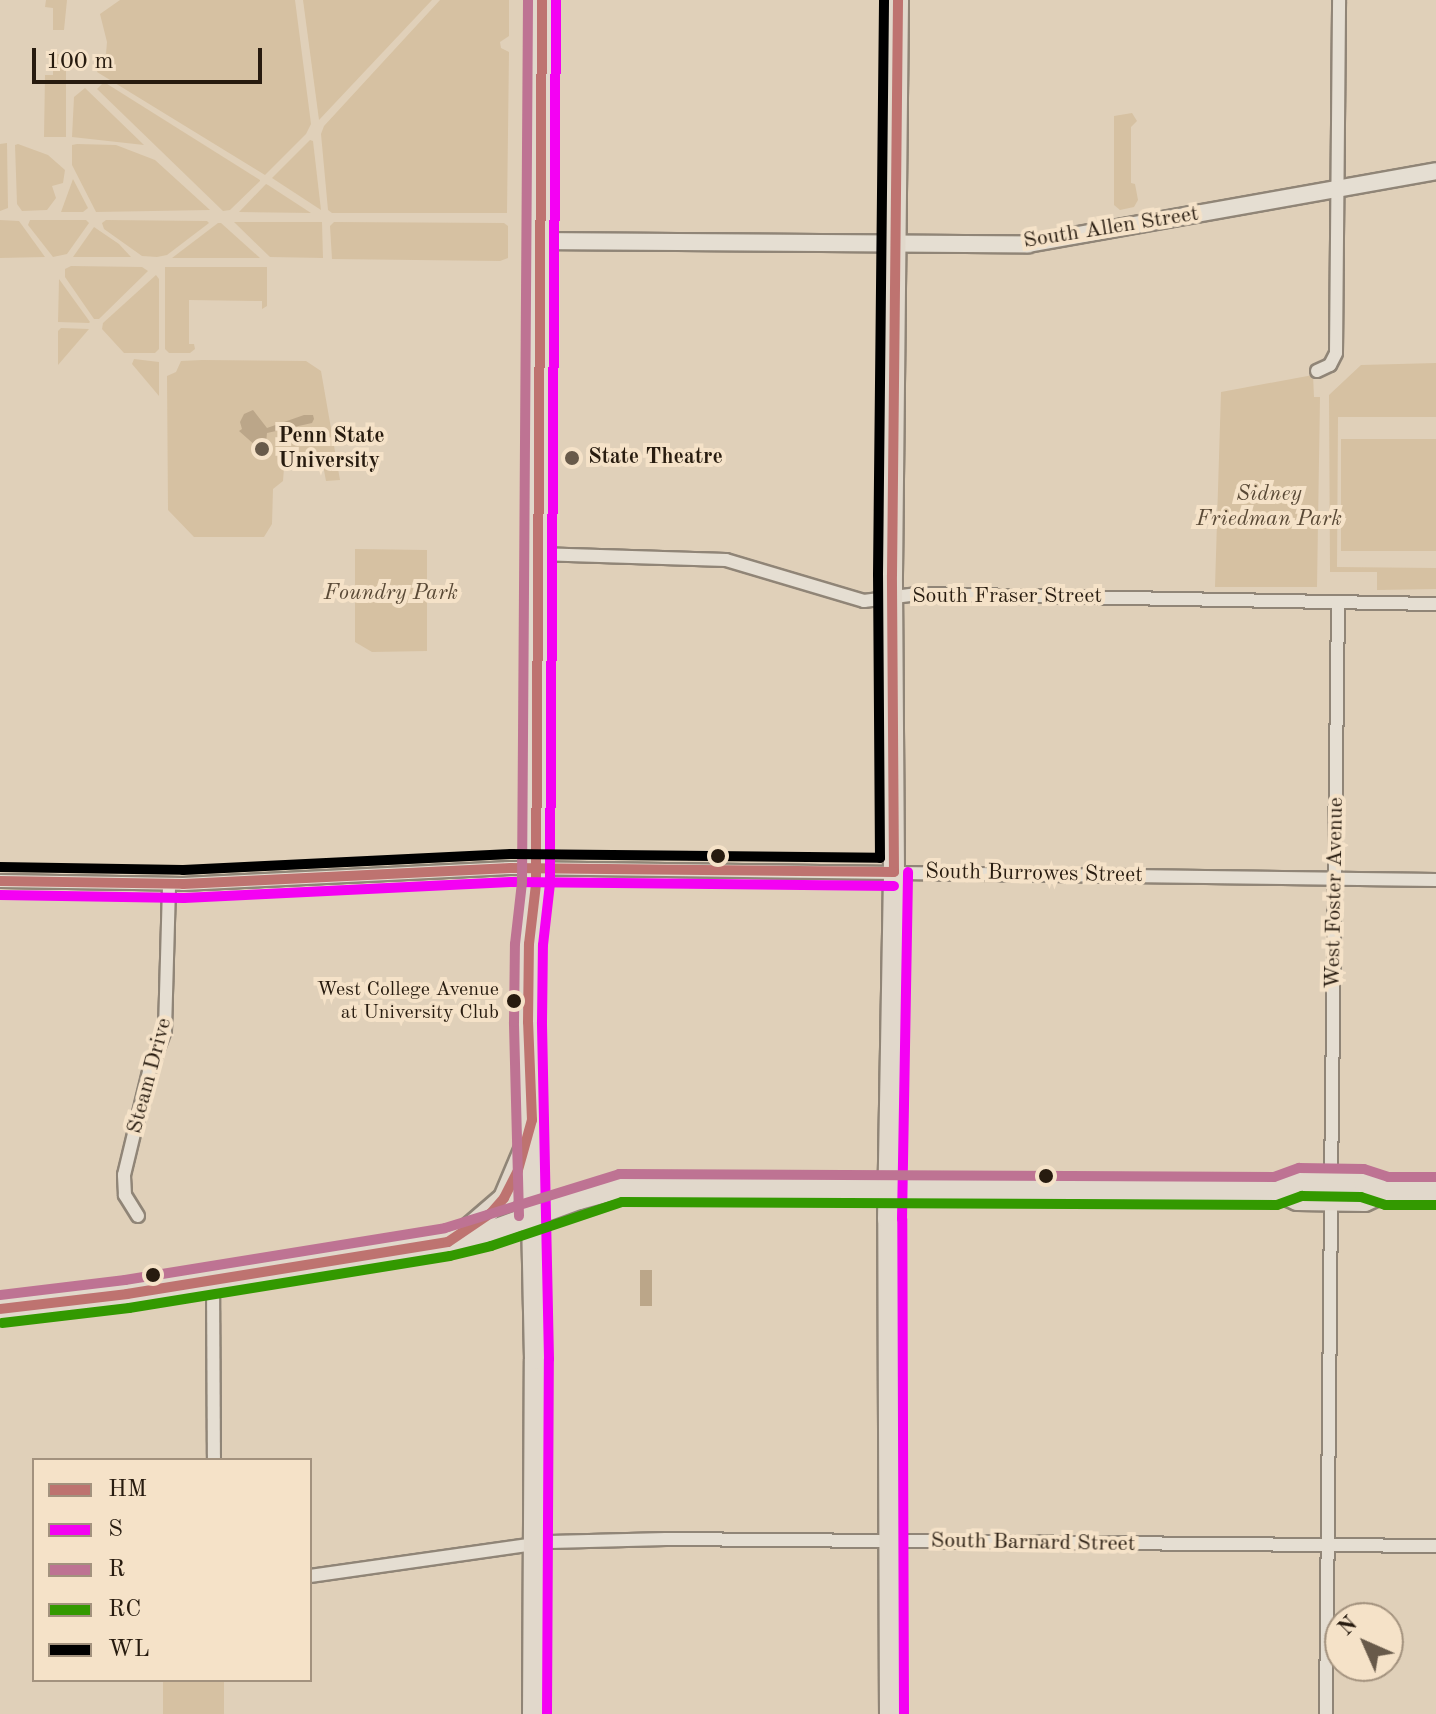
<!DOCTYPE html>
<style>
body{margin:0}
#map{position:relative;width:1436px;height:1714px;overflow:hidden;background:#e0d0b9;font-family:"Old Standard TT",serif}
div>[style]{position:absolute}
.green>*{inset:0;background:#d6c1a2;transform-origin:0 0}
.water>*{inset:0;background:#bba689;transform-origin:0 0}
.roads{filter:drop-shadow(2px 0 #908577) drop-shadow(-2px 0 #908577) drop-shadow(0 2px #908577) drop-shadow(0 -2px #908577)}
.minor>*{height:12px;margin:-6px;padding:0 6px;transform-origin:6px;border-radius:6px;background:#e5ded2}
.tertiary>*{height:16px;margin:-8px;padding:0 8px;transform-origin:8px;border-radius:8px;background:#e5ded2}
.primary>*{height:20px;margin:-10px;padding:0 10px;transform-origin:10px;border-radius:10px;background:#e1d8cb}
.bus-1>*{height:10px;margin:-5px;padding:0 5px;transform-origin:5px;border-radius:5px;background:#be7370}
.bus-2>*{height:10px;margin:-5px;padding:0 5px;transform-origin:5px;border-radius:5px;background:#f401f3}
.bus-3>*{height:10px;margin:-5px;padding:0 5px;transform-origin:5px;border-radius:5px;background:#be7393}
.bus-4>*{height:10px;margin:-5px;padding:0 5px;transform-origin:5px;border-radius:5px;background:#390}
.bus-5>*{height:10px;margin:-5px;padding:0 5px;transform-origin:5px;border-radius:5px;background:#000}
.dots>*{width:22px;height:22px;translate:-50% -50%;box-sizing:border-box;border:4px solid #f5e2c8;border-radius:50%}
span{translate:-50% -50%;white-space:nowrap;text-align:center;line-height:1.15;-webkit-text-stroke:8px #f5e2c8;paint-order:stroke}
.bus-label{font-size:20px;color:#271b0f}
.right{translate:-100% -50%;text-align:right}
.street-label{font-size:22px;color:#271b0f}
.poi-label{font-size:22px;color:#271b0f;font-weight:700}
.left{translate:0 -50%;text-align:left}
.park-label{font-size:22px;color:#594936;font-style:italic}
.legend{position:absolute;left:32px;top:1458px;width:280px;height:224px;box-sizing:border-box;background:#f5e2c8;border:2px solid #a3927e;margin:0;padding:10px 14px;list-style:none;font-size:24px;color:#271b0f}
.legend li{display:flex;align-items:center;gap:16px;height:40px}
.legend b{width:40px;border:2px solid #a3927e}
.north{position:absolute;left:1324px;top:1602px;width:80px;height:80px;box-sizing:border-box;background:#f5e2c8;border:2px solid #a3927e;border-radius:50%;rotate:315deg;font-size:22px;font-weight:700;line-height:32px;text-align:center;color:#271b0f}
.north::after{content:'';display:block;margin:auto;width:28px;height:36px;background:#685a4a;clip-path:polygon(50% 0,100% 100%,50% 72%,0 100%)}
.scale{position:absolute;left:32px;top:48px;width:230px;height:36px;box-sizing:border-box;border:4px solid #271b0f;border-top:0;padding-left:10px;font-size:24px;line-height:28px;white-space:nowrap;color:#271b0f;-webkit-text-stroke:6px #f5e2c8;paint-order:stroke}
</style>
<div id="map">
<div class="green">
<div style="clip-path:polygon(46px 0,67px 0,64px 30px,53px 30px,53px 8px,45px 7px)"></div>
<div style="clip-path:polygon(120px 0,295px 0,311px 124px,306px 134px,265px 175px,97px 72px,106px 54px,107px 42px,100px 14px)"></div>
<div style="clip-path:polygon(303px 0,432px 0,319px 120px)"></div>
<div style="clip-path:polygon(440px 0,509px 0,509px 36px,500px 42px,501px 48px,509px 52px,507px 213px,332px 213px,328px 210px,321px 134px,324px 126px)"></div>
<div style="clip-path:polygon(53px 53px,66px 56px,66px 137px,44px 137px,45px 75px,53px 75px)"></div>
<div style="clip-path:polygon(104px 82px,260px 180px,260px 181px,230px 210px,223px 211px,97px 89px)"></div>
<div style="clip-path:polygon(85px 88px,144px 145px,72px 137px,74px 97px)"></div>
<div style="clip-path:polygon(1132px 113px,1137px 121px,1131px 127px,1131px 183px,1135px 184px,1138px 200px,1134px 207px,1120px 210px,1114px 205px,1114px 116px)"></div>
<div style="clip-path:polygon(310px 140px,313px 141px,321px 210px,272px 178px)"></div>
<div style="clip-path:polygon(7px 143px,8px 208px,0 211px,0 144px)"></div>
<div style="clip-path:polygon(18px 144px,48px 155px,65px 170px,63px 183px,52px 186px,56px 198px,47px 210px,22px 211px,17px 204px,15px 145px)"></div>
<div style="clip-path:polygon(77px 144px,116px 145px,155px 160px,210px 210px,96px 212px,72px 165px,72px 145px)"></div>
<div style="clip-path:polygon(73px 179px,88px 208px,83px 212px,61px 212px)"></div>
<div style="clip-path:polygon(266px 184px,268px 185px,311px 213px,239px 212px)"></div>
<div style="clip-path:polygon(0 220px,19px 221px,45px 257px,0 258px)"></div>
<div style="clip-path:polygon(30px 220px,86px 220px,89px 223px,67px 254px,53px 257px,28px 225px)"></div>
<div style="clip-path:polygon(106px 220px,207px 221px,209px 223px,167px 255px,157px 257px,142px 256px,104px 229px,102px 223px)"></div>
<div style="clip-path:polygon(234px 222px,322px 222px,323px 258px,270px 257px)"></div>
<div style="clip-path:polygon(334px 222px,504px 223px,508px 226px,508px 258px,500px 261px,332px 259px,330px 226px)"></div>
<div style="clip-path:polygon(221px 223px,260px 258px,172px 258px,218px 223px)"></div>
<div style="clip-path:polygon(94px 227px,119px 244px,131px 257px,73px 257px)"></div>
<div style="clip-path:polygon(71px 266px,142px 267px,148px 271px,99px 319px,94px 319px,65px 277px,65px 269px)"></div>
<div style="clip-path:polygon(165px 267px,267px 267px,267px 306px,262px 309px,262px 301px,189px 300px,189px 344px,194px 344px,195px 349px,190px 353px,169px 353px,165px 349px)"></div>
<div style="clip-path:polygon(156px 275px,159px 279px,159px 349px,155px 353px,124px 353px,102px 329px,103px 323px)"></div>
<div style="clip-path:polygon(59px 279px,90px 322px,89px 323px,58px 322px)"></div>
<div style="clip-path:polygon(61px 328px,89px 329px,58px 365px,58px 331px)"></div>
<div style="clip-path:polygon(134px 359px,159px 362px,159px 396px,132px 364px)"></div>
<div style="clip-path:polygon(202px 360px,306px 361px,321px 371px,340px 480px,326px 481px,323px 465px,316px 461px,300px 462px,293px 468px,284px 468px,283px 481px,273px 489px,272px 524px,264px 537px,194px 537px,168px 510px,167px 376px,176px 372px,181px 361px)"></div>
<div style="clip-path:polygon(1436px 363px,1436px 417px,1338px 417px,1337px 567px,1436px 568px,1436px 589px,1377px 590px,1377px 572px,1330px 572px,1329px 395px,1361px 365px)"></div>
<div style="clip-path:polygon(1313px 375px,1314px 397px,1320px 397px,1317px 587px,1215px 587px,1221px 392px)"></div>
<div style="left:1341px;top:439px;width:95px;height:112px"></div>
<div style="clip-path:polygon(355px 549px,427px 550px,427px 651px,372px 652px,355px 642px)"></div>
<div style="left:163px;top:1680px;width:61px;height:34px"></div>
</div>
<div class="water">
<div style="clip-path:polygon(253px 410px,267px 428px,304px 415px,313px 415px,314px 419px,312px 423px,267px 433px,266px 443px,257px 447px,239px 431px,242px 429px,240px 422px,244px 414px)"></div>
<div style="left:640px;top:1270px;width:12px;height:36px"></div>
</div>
<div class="roads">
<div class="minor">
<div style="left:1317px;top:371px;width:14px;rotate:-25deg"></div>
<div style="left:1330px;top:365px;width:13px;rotate:-63deg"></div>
<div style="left:1336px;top:353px;width:353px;rotate:-89.5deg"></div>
<div style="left:537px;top:554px;width:189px;rotate:1.8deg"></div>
<div style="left:726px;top:560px;width:144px;rotate:16.5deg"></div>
<div style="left:864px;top:601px;width:54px;rotate:-7.4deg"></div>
<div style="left:918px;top:594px;width:518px;rotate:1.11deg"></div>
<div style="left:0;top:881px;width:183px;rotate:0.9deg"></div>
<div style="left:183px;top:884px;width:328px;rotate:-2.8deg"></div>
<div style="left:511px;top:868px;width:925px;rotate:0.74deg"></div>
<div style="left:1331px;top:1183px;width:580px;rotate:-89.31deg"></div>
<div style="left:138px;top:1216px;width:25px;rotate:-122deg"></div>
<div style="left:125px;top:1195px;width:20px;rotate:-93deg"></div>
<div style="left:124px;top:1175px;width:106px;rotate:-76.4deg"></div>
<div style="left:149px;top:1072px;width:45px;rotate:-69.1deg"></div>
<div style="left:165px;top:1030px;width:146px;rotate:-88.4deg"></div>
<div style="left:213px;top:1280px;width:180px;rotate:89.7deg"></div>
<div style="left:310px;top:1576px;width:242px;rotate:-8.1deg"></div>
<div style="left:550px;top:1542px;width:116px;rotate:-1.5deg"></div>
<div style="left:666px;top:1539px;width:770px;rotate:0.52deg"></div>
<div style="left:1326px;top:1714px;width:513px;rotate:-89.44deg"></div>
</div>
<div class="tertiary">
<div style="left:542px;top:241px;width:486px;rotate:0.4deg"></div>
<div style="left:1028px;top:244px;width:414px;rotate:-10.1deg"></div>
</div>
<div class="primary">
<div style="left:1277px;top:1191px;width:22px;rotate:24deg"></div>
<div style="left:1297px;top:1200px;width:68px;rotate:0.8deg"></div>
<div style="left:1365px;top:1201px;width:23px;rotate:-25deg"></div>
<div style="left:461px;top:1235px;width:57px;rotate:-40.7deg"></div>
<div style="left:504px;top:1198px;width:54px;rotate:-67.2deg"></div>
<div style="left:0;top:1309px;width:128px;rotate:-6.7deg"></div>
<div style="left:127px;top:1294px;width:325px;rotate:-9.2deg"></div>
<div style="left:448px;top:1242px;width:39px;rotate:-13deg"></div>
<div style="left:486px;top:1233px;width:99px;rotate:-20.1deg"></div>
<div style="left:579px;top:1199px;width:42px;rotate:-15deg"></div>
<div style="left:620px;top:1188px;width:657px;rotate:0.26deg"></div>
<div style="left:1277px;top:1191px;width:24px;rotate:-22deg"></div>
<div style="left:1299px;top:1182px;width:65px;rotate:0.9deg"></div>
<div style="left:1364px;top:1183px;width:23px;rotate:20deg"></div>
<div style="left:1386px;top:1191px;width:50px"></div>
<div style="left:533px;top:1714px;width:355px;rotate:-89.7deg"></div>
<div style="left:535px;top:1359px;width:337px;rotate:-91.2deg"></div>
<div style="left:528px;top:1022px;width:78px;rotate:-89.3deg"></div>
<div style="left:529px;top:944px;width:60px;rotate:-83.3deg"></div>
<div style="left:536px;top:884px;width:884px;rotate:-89.61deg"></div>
<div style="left:890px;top:1714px;width:495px;rotate:-90.2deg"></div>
<div style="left:888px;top:1219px;width:347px;rotate:-89deg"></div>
<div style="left:894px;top:872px;width:297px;rotate:-90.4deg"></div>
<div style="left:892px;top:575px;width:575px;rotate:-89.4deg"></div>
</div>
</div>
<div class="bus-1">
<div style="left:894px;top:872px;width:297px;rotate:-90.4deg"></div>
<div style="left:892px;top:575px;width:575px;rotate:-89.4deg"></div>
<div style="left:0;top:881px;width:183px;rotate:0.9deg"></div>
<div style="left:183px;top:884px;width:328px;rotate:-2.8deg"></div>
<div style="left:511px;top:868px;width:383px;rotate:0.6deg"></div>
<div style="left:0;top:1309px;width:128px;rotate:-6.7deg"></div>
<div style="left:127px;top:1294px;width:325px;rotate:-9.2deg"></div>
<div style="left:448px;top:1242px;width:52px;rotate:-34deg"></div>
<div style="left:491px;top:1213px;width:20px;rotate:-49deg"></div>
<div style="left:504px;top:1198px;width:31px;rotate:-63deg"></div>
<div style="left:518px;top:1170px;width:52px;rotate:-74.4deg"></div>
<div style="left:532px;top:1120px;width:98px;rotate:-92.3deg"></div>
<div style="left:528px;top:1022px;width:78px;rotate:-89.3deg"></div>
<div style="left:529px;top:944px;width:60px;rotate:-83.3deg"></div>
<div style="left:536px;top:884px;width:884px;rotate:-89.61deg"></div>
</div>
<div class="bus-2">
<div style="left:0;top:895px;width:184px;rotate:0.9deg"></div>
<div style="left:184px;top:898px;width:327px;rotate:-2.8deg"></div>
<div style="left:511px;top:882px;width:383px;rotate:0.6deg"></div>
<div style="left:547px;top:1714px;width:355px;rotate:-89.7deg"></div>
<div style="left:549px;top:1359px;width:337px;rotate:-91.2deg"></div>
<div style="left:542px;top:1022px;width:77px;rotate:-89.3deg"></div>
<div style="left:543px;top:945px;width:61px;rotate:-83.5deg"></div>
<div style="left:550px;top:884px;width:884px;rotate:-89.61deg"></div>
<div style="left:904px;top:1714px;width:495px;rotate:-90.2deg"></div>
<div style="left:902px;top:1219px;width:347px;rotate:-89deg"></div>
</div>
<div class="bus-3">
<div style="left:519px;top:1216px;width:194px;rotate:-91.5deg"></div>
<div style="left:514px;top:1022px;width:78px;rotate:-89.3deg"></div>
<div style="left:515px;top:944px;width:61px;rotate:-83.5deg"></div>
<div style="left:522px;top:883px;width:883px;rotate:-89.61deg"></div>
<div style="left:0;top:1295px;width:126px;rotate:-6.8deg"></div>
<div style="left:125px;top:1280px;width:324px;rotate:-9.2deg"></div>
<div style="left:445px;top:1228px;width:182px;rotate:-17.2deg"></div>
<div style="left:619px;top:1174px;width:655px;rotate:0.26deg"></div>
<div style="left:1274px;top:1177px;width:27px;rotate:-20deg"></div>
<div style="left:1299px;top:1168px;width:65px;rotate:0.9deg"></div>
<div style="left:1364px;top:1169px;width:25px;rotate:18deg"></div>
<div style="left:1388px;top:1177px;width:48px"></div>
</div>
<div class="bus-4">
<div style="left:2px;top:1323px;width:128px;rotate:-6.7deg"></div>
<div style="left:129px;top:1308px;width:325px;rotate:-9.2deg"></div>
<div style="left:450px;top:1256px;width:42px;rotate:-13.7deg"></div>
<div style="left:491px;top:1246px;width:138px;rotate:-18.6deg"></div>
<div style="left:622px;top:1202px;width:655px;rotate:0.26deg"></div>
<div style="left:1277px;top:1205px;width:27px;rotate:-20deg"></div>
<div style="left:1302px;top:1196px;width:59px;rotate:1deg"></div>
<div style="left:1361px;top:1197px;width:25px;rotate:18deg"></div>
<div style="left:1385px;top:1205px;width:51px"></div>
</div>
<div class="bus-5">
<div style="left:0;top:867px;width:183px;rotate:0.9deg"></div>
<div style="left:183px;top:870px;width:328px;rotate:-2.8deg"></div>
<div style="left:511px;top:854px;width:369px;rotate:0.6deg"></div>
<div style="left:880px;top:858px;width:283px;rotate:-90.4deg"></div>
<div style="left:878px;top:575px;width:575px;rotate:-89.4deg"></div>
</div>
<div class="dots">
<div style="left:262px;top:449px;background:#685a4a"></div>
<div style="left:572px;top:458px;background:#685a4a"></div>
<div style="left:718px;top:856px;background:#271b0f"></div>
<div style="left:514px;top:1001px;background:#271b0f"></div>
<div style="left:1046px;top:1176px;background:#271b0f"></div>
<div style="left:153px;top:1275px;background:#271b0f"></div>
</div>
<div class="bus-label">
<span class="right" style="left:499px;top:1002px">West College Avenue<br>at University Club</span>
</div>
<div class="street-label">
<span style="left:1111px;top:228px;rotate:-9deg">South Allen Street</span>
<span style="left:1007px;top:597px">South Fraser Street</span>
<span style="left:1034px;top:874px;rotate:1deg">South Burrowes Street</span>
<span style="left:1335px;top:893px;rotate:-89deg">West Foster Avenue</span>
<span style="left:150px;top:1076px;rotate:-75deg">Steam Drive</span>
<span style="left:1033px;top:1543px;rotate:1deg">South Barnard Street</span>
</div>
<div class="poi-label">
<span class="left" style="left:278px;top:449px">Penn State<br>University</span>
<span class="left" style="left:588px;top:458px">State Theatre</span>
</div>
<div class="park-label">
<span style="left:1269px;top:507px">Sidney<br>Friedman Park</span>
<span style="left:391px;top:594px">Foundry Park</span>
</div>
<ul class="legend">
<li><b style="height:10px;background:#be7370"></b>HM</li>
<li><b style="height:10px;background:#f401f3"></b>S</li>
<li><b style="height:10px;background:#be7393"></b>R</li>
<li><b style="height:10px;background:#390"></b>RC</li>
<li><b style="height:10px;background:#000"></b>WL</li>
</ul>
<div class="north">N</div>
<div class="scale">100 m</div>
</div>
